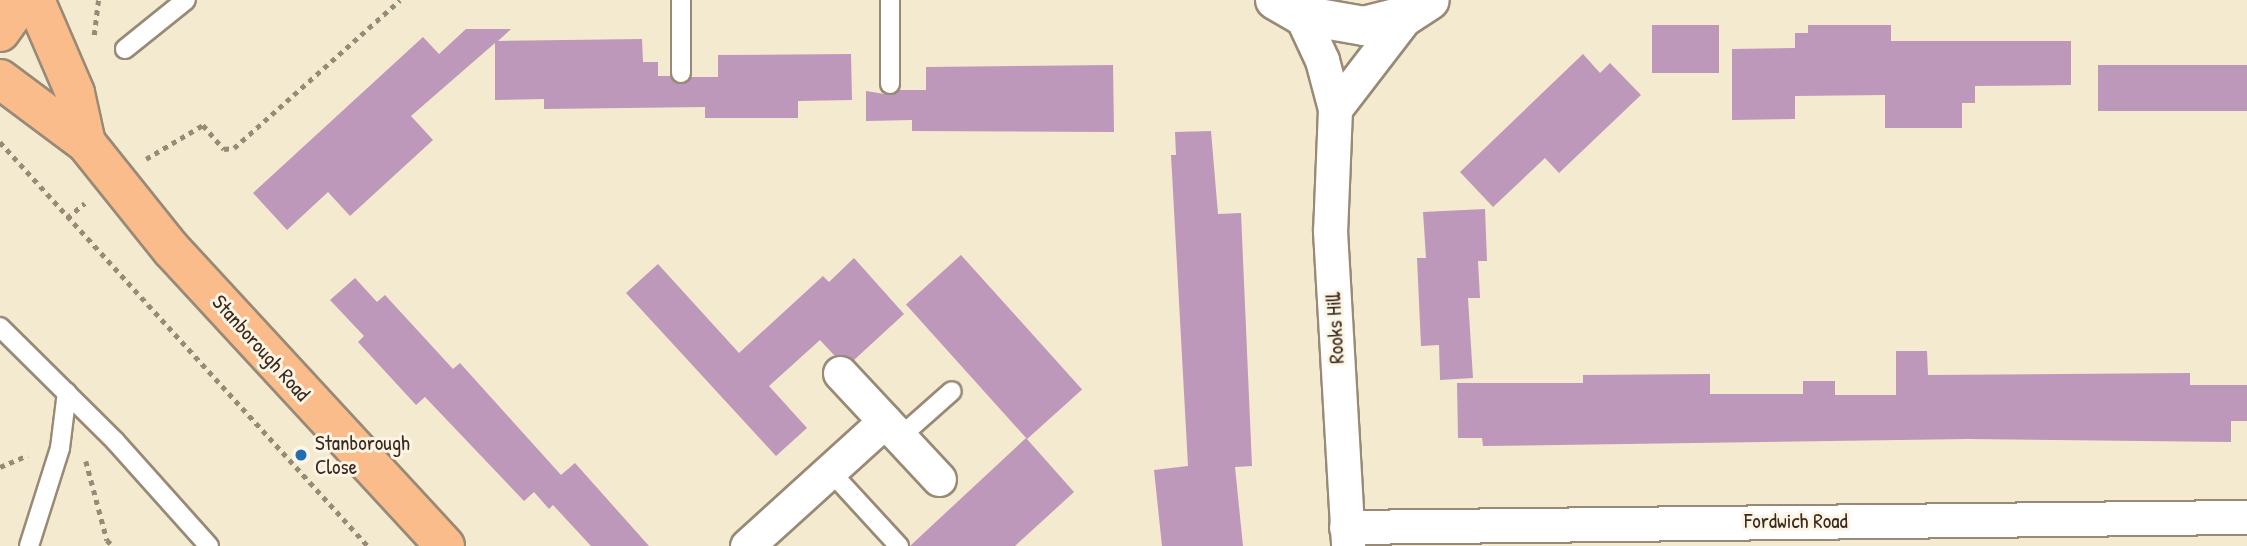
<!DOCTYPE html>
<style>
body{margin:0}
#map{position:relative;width:2247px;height:546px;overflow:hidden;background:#f4ead0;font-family:"Patrick Hand",sans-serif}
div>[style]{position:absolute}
.building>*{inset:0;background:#bd98ba;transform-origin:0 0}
.path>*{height:4.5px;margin-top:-2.25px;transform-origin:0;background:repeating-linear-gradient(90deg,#988a77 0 5px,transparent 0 10px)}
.roads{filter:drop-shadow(2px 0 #988a77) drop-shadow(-2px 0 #988a77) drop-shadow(0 2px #988a77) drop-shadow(0 -2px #988a77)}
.service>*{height:18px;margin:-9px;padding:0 9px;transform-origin:9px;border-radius:9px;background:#fff}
.minor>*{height:33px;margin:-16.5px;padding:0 16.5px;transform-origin:16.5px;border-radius:16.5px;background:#fff}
.tertiary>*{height:38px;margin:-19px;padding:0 19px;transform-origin:19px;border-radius:19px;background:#fff}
.primary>*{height:38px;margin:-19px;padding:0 19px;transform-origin:19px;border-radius:19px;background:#f9bc8a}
.dots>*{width:19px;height:19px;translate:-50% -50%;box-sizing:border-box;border:4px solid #fcf5e5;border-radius:50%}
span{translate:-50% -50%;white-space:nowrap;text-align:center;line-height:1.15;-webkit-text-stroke:6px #fcf5e5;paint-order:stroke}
.street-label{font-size:21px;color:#3b2a1e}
.poi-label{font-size:21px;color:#3b2a1e}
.left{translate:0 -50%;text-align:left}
</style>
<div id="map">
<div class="building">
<div style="left:1652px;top:25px;width:67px;height:48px"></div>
<div style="clip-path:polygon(1808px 25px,1891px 25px,1891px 41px,2071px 41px,2071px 85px,1975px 86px,1975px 103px,1962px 103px,1962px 128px,1885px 128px,1885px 95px,1795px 96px,1795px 119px,1732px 120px,1732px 49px,1795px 48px,1795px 33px,1808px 33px)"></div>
<div style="clip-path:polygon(466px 29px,511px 29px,498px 41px,642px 39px,643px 62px,658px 62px,658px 76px,670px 76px,680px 84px,691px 77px,718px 77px,718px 55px,851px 54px,852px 100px,798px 101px,798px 118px,705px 118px,705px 107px,544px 109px,544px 99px,495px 100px,495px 43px,411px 116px,433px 140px,350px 216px,328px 192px,287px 230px,253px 193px,423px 37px,439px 54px)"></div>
<div style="clip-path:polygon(1583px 54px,1600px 73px,1610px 63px,1641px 95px,1559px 173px,1545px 158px,1493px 207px,1460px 172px)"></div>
<div style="clip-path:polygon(1113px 65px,1114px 132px,912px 131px,912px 120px,866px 121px,866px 91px,891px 95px,899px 90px,926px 90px,926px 67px)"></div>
<div style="left:2247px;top:65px;width:46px;height:149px;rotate:90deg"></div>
<div style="clip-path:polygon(1211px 131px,1218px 214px,1241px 213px,1252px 466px,1235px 467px,1243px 546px,1162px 546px,1154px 470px,1188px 466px,1171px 155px,1176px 155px,1175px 132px)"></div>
<div style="clip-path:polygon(1485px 209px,1487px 261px,1478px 261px,1480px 298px,1468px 298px,1473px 378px,1440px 380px,1439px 345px,1421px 346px,1417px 258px,1426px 258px,1423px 212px)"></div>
<div style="left:961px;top:255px;width:181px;height:74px;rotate:48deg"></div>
<div style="clip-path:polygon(854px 258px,904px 314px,854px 360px,834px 355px,820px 340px,769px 386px,807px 428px,776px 456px,626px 293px,658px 264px,739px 353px,823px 276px,829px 282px)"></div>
<div style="clip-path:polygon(355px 278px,377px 302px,385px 295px,453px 369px,460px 363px,561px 475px,575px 463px,649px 546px,591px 546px,553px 505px,549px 509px,534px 492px,524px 501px,425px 397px,416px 405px,358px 342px,364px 336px,330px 300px)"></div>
<div style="clip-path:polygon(1896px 351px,1927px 351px,1928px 375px,2190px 373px,2190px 385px,2247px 385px,2247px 421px,2231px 421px,2231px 442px,1968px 439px,1483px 446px,1482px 438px,1458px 438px,1457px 383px,1583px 383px,1583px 375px,1710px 374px,1710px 394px,1803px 394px,1803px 381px,1835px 381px,1835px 395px,1896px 395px)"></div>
<div style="clip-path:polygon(1026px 438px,1074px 492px,1015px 546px,910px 546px)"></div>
</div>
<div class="path">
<div style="left:94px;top:35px;width:35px;rotate:-83deg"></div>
<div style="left:0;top:142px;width:546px;rotate:47.67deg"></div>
<div style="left:146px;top:159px;width:66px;rotate:-30.8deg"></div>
<div style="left:203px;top:125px;width:32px;rotate:49deg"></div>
<div style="left:224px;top:149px;width:10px;rotate:-6deg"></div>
<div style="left:234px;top:148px;width:222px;rotate:-41.7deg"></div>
<div style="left:67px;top:218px;width:23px;rotate:-40deg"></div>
<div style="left:86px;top:461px;width:82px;rotate:75.1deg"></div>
<div style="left:107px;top:540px;width:8px;rotate:45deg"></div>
<div style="left:0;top:467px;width:30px;rotate:-23deg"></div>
</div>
<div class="roads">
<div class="service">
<div style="left:890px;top:0;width:84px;rotate:90deg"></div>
<div style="left:125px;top:49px;width:78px;rotate:-38.8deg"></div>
<div style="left:681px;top:73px;width:73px;rotate:-90deg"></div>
<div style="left:0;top:327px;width:162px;rotate:44.7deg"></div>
<div style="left:115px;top:441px;width:141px;rotate:48.2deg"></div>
<div style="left:900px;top:437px;width:69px;rotate:-41.5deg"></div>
<div style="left:830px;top:471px;width:102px;rotate:47.4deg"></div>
<div style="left:29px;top:546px;width:103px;rotate:-72.4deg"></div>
<div style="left:60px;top:448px;width:56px;rotate:-82.9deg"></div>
</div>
<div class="minor">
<div style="left:1301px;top:15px;width:50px;rotate:65deg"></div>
<div style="left:1322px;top:60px;width:51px;rotate:75.1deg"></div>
<div style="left:1335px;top:109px;width:122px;rotate:92.3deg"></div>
<div style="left:1330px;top:231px;width:316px;rotate:86.7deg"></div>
<div style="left:1335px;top:109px;width:118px;rotate:-52.5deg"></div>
<div style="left:840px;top:373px;width:145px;rotate:47deg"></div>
<div style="left:1346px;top:527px;width:901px;rotate:-0.64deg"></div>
<div style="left:747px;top:546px;width:186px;rotate:-42.2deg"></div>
</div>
<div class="tertiary">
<div style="left:1275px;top:0;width:30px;rotate:30deg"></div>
<div style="left:1301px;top:15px;width:64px;rotate:9.9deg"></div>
<div style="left:1364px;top:26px;width:44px;rotate:-14.3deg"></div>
<div style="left:1407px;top:15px;width:27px;rotate:-33deg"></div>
</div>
<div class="primary">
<div style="left:35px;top:0;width:101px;rotate:66.7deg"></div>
<div style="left:75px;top:93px;width:51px;rotate:77.6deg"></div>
<div style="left:0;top:32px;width:39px;rotate:-54deg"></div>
<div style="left:0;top:79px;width:107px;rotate:36.7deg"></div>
<div style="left:86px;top:143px;width:136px;rotate:51.3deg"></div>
<div style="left:171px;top:249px;width:404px;rotate:47.3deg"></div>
</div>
</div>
<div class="dots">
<div style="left:301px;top:455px;background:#1f6fb2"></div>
</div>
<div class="street-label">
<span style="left:1335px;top:328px;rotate:-93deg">Rooks Hill</span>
<span style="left:261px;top:348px;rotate:48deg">Stanborough Road</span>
<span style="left:1796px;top:521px">Fordwich Road</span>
</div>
<div class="poi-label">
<span class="left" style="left:315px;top:455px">Stanborough<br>Close</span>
</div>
</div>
